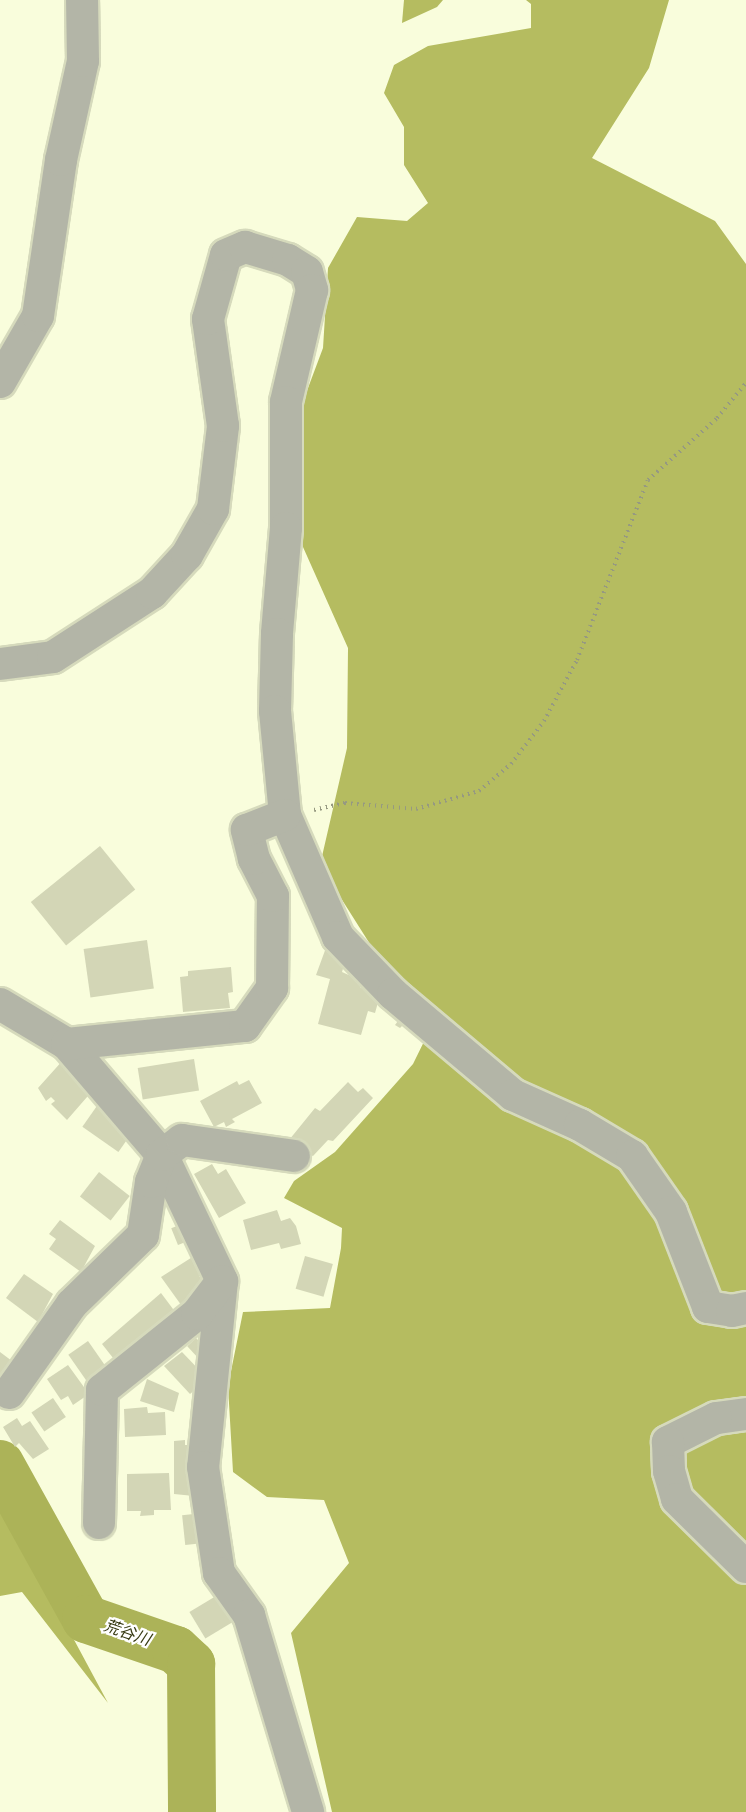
<!DOCTYPE html>
<meta charset="utf-8">
<style>
body{margin:0}
#map{position:relative;width:746px;height:1812px;overflow:hidden;background:#f9fddc;font-family:Arial,"Noto Sans JP",sans-serif}
div>[style]{position:absolute}
.forest>*{inset:0;background:#b5bc60}
.river>*{height:48px;margin:-24px;padding:0 24px;transform-origin:24px;border-radius:24px;background:#acb358}
.building>*{inset:0;background:#d3d6b6;transform-origin:0 0}
.path>*{height:4px;margin-top:-2px;transform-origin:0;background:repeating-linear-gradient(90deg,#969981 0 1.5px,transparent 0 6px)}
.roads{filter:drop-shadow(2px 0 #d6dabc) drop-shadow(-2px 0 #d6dabc) drop-shadow(0 2px #d6dabc) drop-shadow(0 -2px #d6dabc)}
.minor>*{height:32px;margin:-16px;padding:0 16px;transform-origin:16px;border-radius:16px;background:#b3b5a7}
span{translate:-50% -50%;white-space:nowrap;text-align:center;line-height:1.15;-webkit-text-stroke:4.5px #fff;paint-order:stroke}
.water-label{font-size:16px;color:#373a13;font-style:italic}
</style>
<div id="map">
<div class="forest">
<div style="clip-path:polygon(404px 0,443px 0,437px 7px,402px 23px)"></div>
<div style="clip-path:polygon(526px 0,669px 0,649px 68px,592px 158px,715px 221px,746px 264px,746px 1812px,332px 1812px,291px 1633px,349px 1563px,324px 1500px,267px 1497px,233px 1472px,228px 1386px,243px 1312px,330px 1308px,341px 1248px,342px 1228px,284px 1198px,294px 1181px,335px 1152px,413px 1064px,439px 1011px,375px 952px,320px 865px,347px 748px,348px 648px,303px 547px,299px 412px,323px 348px,328px 268px,357px 217px,407px 221px,428px 203px,404px 165px,404px 127px,384px 93px,394px 65px,428px 46px,531px 28px,531px 4px)"></div>
<div style="clip-path:polygon(0 1502px,108px 1703px,22px 1592px,0 1596px)"></div>
</div>
<div class="river">
<div style="left:0;top:1464px;width:177px;rotate:61deg"></div>
<div style="left:86px;top:1619px;width:95px;rotate:19deg"></div>
<div style="left:176px;top:1650px;width:21px;rotate:43deg"></div>
<div style="left:191px;top:1664px;width:148px;rotate:89.6deg"></div>
</div>
<div class="building">
<div style="left:100px;top:846px;width:56px;height:89px;rotate:51deg"></div>
<div style="left:147px;top:940px;width:49px;height:64px;rotate:82deg"></div>
<div style="clip-path:polygon(327px 945px,336px 951px,334px 957px,345px 962px,342px 972px,362px 981px,360px 987px,379px 999px,375px 1013px,368px 1011px,361px 1035px,318px 1024px,330px 979px,316px 975px)"></div>
<div style="clip-path:polygon(231px 967px,233px 992px,228px 993px,230px 1008px,183px 1012px,180px 977px,188px 976px,188px 971px)"></div>
<div style="clip-path:polygon(401px 1017px,406px 1022px,400px 1028px,395px 1025px)"></div>
<div style="clip-path:polygon(64px 1059px,94px 1089px,67px 1120px,51px 1104px,55px 1101px,51px 1097px,46px 1101px,38px 1088px)"></div>
<div style="left:194px;top:1059px;width:32px;height:57px;rotate:81deg"></div>
<div style="clip-path:polygon(249px 1080px,262px 1103px,232px 1119px,235px 1122px,226px 1127px,224px 1122px,214px 1127px,200px 1101px,237px 1081px,239px 1085px)"></div>
<div style="clip-path:polygon(348px 1082px,358px 1092px,363px 1088px,373px 1098px,333px 1141px,328px 1140px,313px 1156px,285px 1145px,315px 1108px,320px 1111px)"></div>
<div style="left:99px;top:1103px;width:44px;height:29px;rotate:35deg"></div>
<div style="clip-path:polygon(212px 1164px,218px 1174px,226px 1169px,246px 1203px,219px 1218px,194px 1174px)"></div>
<div style="left:99px;top:1172px;width:39px;height:31px;rotate:38deg"></div>
<div style="clip-path:polygon(277px 1210px,281px 1221px,290px 1218px,296px 1226px,301px 1244px,281px 1249px,279px 1243px,251px 1250px,243px 1220px)"></div>
<div style="clip-path:polygon(60px 1220px,95px 1246px,81px 1272px,49px 1249px,56px 1239px,49px 1234px)"></div>
<div style="left:187px;top:1222px;width:18px;height:17px;rotate:68deg"></div>
<div style="clip-path:polygon(194px 1256px,206px 1272px,199px 1276px,203px 1281px,198px 1285px,205px 1294px,184px 1309px,161px 1277px)"></div>
<div style="left:305px;top:1256px;width:29px;height:34px;rotate:16deg"></div>
<div style="clip-path:polygon(24px 1274px,53px 1294px,38px 1322px,6px 1298px)"></div>
<div style="clip-path:polygon(161px 1293px,179px 1317px,117px 1363px,102px 1344px)"></div>
<div style="left:196px;top:1338px;width:25px;height:12px;rotate:47deg"></div>
<div style="left:88px;top:1341px;width:38px;height:24px;rotate:55deg"></div>
<div style="clip-path:polygon(0 1352px,12px 1361px,0 1378px)"></div>
<div style="clip-path:polygon(182px 1352px,205px 1376px,202px 1384px,190px 1394px,164px 1366px)"></div>
<div style="clip-path:polygon(68px 1365px,89px 1394px,73px 1405px,68px 1396px,61px 1400px,47px 1379px)"></div>
<div style="clip-path:polygon(147px 1379px,179px 1393px,174px 1412px,140px 1401px)"></div>
<div style="left:53px;top:1398px;width:23px;height:26px;rotate:56deg"></div>
<div style="clip-path:polygon(147px 1407px,148px 1413px,165px 1412px,166px 1435px,125px 1437px,124px 1409px)"></div>
<div style="clip-path:polygon(17px 1418px,22px 1426px,30px 1421px,49px 1449px,33px 1459px,19px 1443px,15px 1447px,3px 1427px)"></div>
<div style="clip-path:polygon(185px 1440px,185px 1445px,195px 1445px,194px 1496px,174px 1494px,174px 1441px)"></div>
<div style="clip-path:polygon(169px 1473px,171px 1510px,154px 1510px,154px 1515px,140px 1516px,141px 1511px,127px 1511px,127px 1474px)"></div>
<div style="left:203px;top:1513px;width:30px;height:21px;rotate:84deg"></div>
<div style="left:216px;top:1596px;width:31px;height:31px;rotate:59deg"></div>
</div>
<div class="path">
<div style="left:314px;top:810px;width:32px;rotate:-13deg"></div>
<div style="left:345px;top:803px;width:71px;rotate:4.8deg"></div>
<div style="left:416px;top:809px;width:66px;rotate:-15.9deg"></div>
<div style="left:479px;top:791px;width:42px;rotate:-40.2deg"></div>
<div style="left:511px;top:764px;width:54px;rotate:-52.5deg"></div>
<div style="left:544px;top:721px;width:69px;rotate:-61.6deg"></div>
<div style="left:577px;top:660px;width:193px;rotate:-68.5deg"></div>
<div style="left:648px;top:480px;width:93px;rotate:-41.9deg"></div>
<div style="left:717px;top:418px;width:45px;rotate:-50.4deg"></div>
</div>
<div class="roads">
<div class="minor">
<div style="left:0;top:382px;width:76px;rotate:-60.1deg"></div>
<div style="left:38px;top:316px;width:158px;rotate:-81.6deg"></div>
<div style="left:61px;top:160px;width:101px;rotate:-77.5deg"></div>
<div style="left:83px;top:61px;width:61px;rotate:-90.9deg"></div>
<div style="left:0;top:664px;width:53px;rotate:-7.5deg"></div>
<div style="left:53px;top:657px;width:118px;rotate:-32.9deg"></div>
<div style="left:152px;top:593px;width:52px;rotate:-47.4deg"></div>
<div style="left:187px;top:555px;width:53px;rotate:-60.5deg"></div>
<div style="left:213px;top:509px;width:84px;rotate:-83.1deg"></div>
<div style="left:223px;top:426px;width:108px;rotate:-98deg"></div>
<div style="left:208px;top:319px;width:66px;rotate:-74.3deg"></div>
<div style="left:226px;top:255px;width:21px;rotate:-23deg"></div>
<div style="left:245px;top:247px;width:45px;rotate:16.8deg"></div>
<div style="left:288px;top:260px;width:22px;rotate:32deg"></div>
<div style="left:307px;top:272px;width:19px;rotate:74deg"></div>
<div style="left:312px;top:290px;width:115px;rotate:103.1deg"></div>
<div style="left:286px;top:402px;width:126px;rotate:90deg"></div>
<div style="left:286px;top:528px;width:106px;rotate:94.9deg"></div>
<div style="left:277px;top:634px;width:77px;rotate:91.5deg"></div>
<div style="left:275px;top:711px;width:104px;rotate:84.5deg"></div>
<div style="left:285px;top:815px;width:133px;rotate:66.5deg"></div>
<div style="left:338px;top:937px;width:79px;rotate:46deg"></div>
<div style="left:393px;top:994px;width:157px;rotate:40.1deg"></div>
<div style="left:513px;top:1095px;width:73px;rotate:24.1deg"></div>
<div style="left:580px;top:1125px;width:61px;rotate:30.8deg"></div>
<div style="left:632px;top:1156px;width:68px;rotate:55.1deg"></div>
<div style="left:671px;top:1212px;width:102px;rotate:68.7deg"></div>
<div style="left:708px;top:1307px;width:24px;rotate:9deg"></div>
<div style="left:732px;top:1311px;width:14px;rotate:-12deg"></div>
<div style="left:0;top:1004px;width:78px;rotate:30.8deg"></div>
<div style="left:67px;top:1044px;width:146px;rotate:49.4deg"></div>
<div style="left:162px;top:1155px;width:140px;rotate:64.5deg"></div>
<div style="left:222px;top:1281px;width:187px;rotate:95.8deg"></div>
<div style="left:203px;top:1467px;width:107px;rotate:81.4deg"></div>
<div style="left:219px;top:1573px;width:52px;rotate:54.5deg"></div>
<div style="left:249px;top:1615px;width:206px;rotate:73.3deg"></div>
<div style="left:67px;top:1044px;width:179px;rotate:-5.8deg"></div>
<div style="left:245px;top:1026px;width:47px;rotate:-54.6deg"></div>
<div style="left:272px;top:988px;width:92px;rotate:-89.4deg"></div>
<div style="left:273px;top:896px;width:42px;rotate:-117.2deg"></div>
<div style="left:254px;top:859px;width:30px;rotate:-104deg"></div>
<div style="left:247px;top:830px;width:41px;rotate:-21.5deg"></div>
<div style="left:9px;top:1393px;width:109px;rotate:-54.7deg"></div>
<div style="left:72px;top:1304px;width:99px;rotate:-44.2deg"></div>
<div style="left:143px;top:1235px;width:54px;rotate:-81.4deg"></div>
<div style="left:151px;top:1182px;width:29px;rotate:-68deg"></div>
<div style="left:162px;top:1155px;width:25px;rotate:-37deg"></div>
<div style="left:182px;top:1140px;width:113px;rotate:8.1deg"></div>
<div style="left:746px;top:1414px;width:30px;rotate:172deg"></div>
<div style="left:716px;top:1418px;width:54px;rotate:153.4deg"></div>
<div style="left:668px;top:1442px;width:29px;rotate:88deg"></div>
<div style="left:669px;top:1471px;width:29px;rotate:74deg"></div>
<div style="left:677px;top:1499px;width:97px;rotate:44.6deg"></div>
<div style="left:99px;top:1523px;width:133px;rotate:-88.7deg"></div>
<div style="left:102px;top:1390px;width:122px;rotate:-38.7deg"></div>
<div style="left:197px;top:1314px;width:41px;rotate:-52.9deg"></div>
</div>
</div>
<div class="water-label">
<span style="left:127px;top:1633px;rotate:19deg">荒谷川</span>
</div>
</div>
